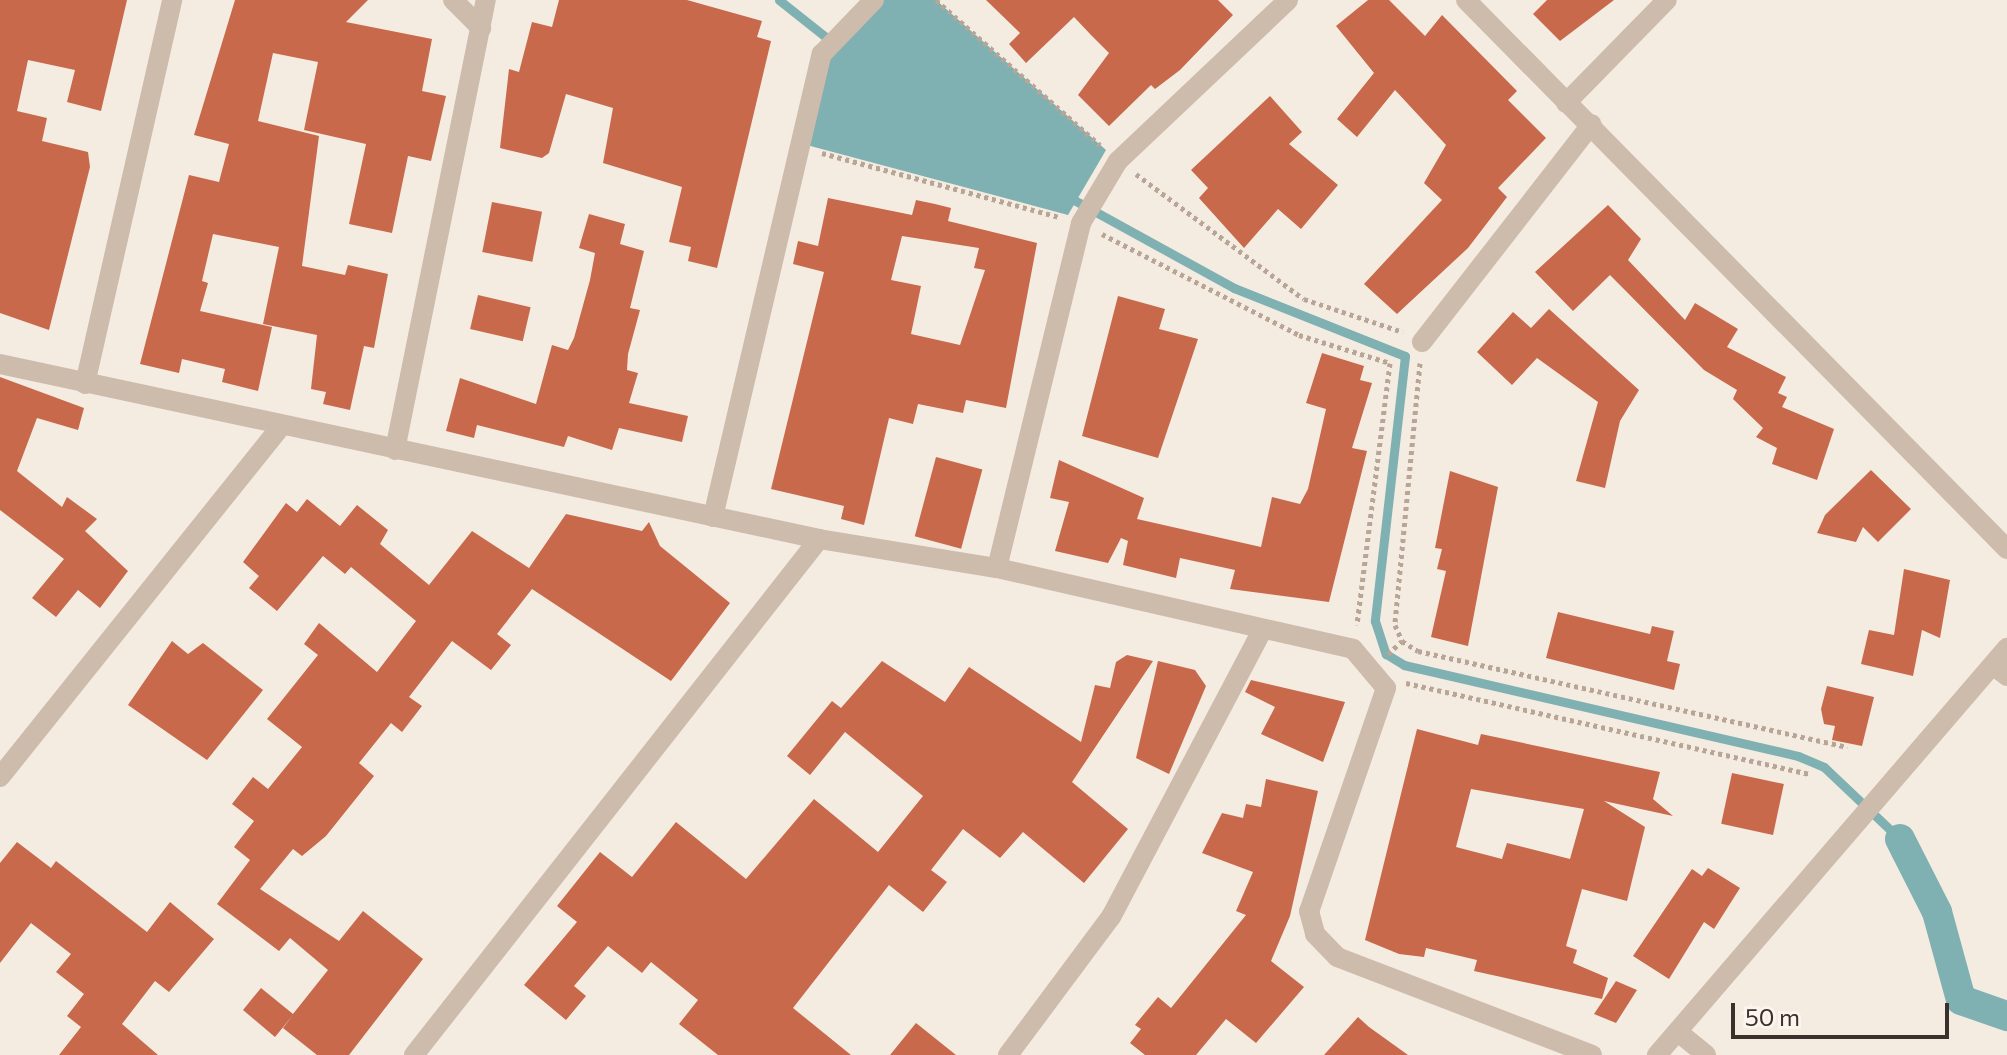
<!DOCTYPE html>
<style>
body{margin:0}
#map{position:relative;width:2007px;height:1055px;overflow:hidden;background:#f4ebe1;font-family:Commissioner,sans-serif}
div>[style]{position:absolute}
.water>*{inset:0;background:#7fb0b2}
.stream>*{height:9px;margin:-4.5px;padding:0 4.5px;transform-origin:4.5px;border-radius:4.5px;background:#7fb0b2}
.canal>*{height:30px;margin:-15px;padding:0 15px;transform-origin:15px;border-radius:15px;background:#7fb0b2}
.building>*{inset:0;background:#c8694b;transform-origin:0 0}
.path>*{height:5px;margin-top:-2.5px;transform-origin:0;background:repeating-linear-gradient(90deg,#b9a596 0 4px,transparent 0 8px)}
.minor>*{height:20px;margin:-10px;padding:0 10px;transform-origin:10px;border-radius:10px;background:#cdbbac}
.tertiary>*{height:20px;margin:-10px;padding:0 10px;transform-origin:10px;border-radius:10px;background:#cdbbac}
span{translate:-50% -50%;white-space:nowrap;text-align:center;line-height:1.15;-webkit-text-stroke:6px #fbf5ee;paint-order:stroke}
.scale{position:absolute;left:1731px;top:1003px;width:218px;height:36px;box-sizing:border-box;border:4px solid #3b302b;border-top:0;padding-left:10px;font-size:24px;line-height:28px;white-space:nowrap;color:#3b302b;-webkit-text-stroke:6px #fbf5ee;paint-order:stroke}
</style>
<div id="map">
<div class="water">
<div style="clip-path:polygon(883px 0,936px 0,1106px 150px,1068px 215px,803px 144px,827px 59px)"></div>
</div>
<div class="stream">
<div style="left:779px;top:0;width:68px;rotate:38.4deg"></div>
<div style="left:1065px;top:195px;width:193px;rotate:28.8deg"></div>
<div style="left:1234px;top:288px;width:184px;rotate:21.7deg"></div>
<div style="left:1405px;top:356px;width:267px;rotate:96.5deg"></div>
<div style="left:1375px;top:621px;width:35px;rotate:72deg"></div>
<div style="left:1386px;top:654px;width:21px;rotate:31deg"></div>
<div style="left:1404px;top:665px;width:404px;rotate:13deg"></div>
<div style="left:1798px;top:756px;width:28px;rotate:23deg"></div>
<div style="left:1824px;top:767px;width:105px;rotate:43.5deg"></div>
</div>
<div class="canal">
<div style="left:1900px;top:839px;width:82px;rotate:63.1deg"></div>
<div style="left:1937px;top:912px;width:91px;rotate:74.7deg"></div>
<div style="left:1961px;top:1000px;width:49px;rotate:19.2deg"></div>
</div>
<div class="building">
<div style="clip-path:polygon(0 0,127px 0,101px 111px,67px 102px,75px 70px,28px 60px,17px 111px,47px 118px,42px 141px,88px 152px,90px 167px,49px 330px,0 313px)"></div>
<div style="clip-path:polygon(235px 0,368px 0,346px 22px,432px 39px,422px 91px,446px 96px,431px 161px,408px 156px,392px 233px,349px 224px,366px 144px,304px 130px,318px 62px,273px 53px,258px 121px,319px 136px,302px 266px,345px 275px,348px 265px,388px 274px,374px 348px,364px 346px,350px 410px,323px 404px,326px 392px,311px 389px,317px 335px,263px 324px,279px 247px,213px 234px,202px 281px,208px 283px,200px 311px,272px 327px,258px 391px,222px 382px,225px 369px,182px 359px,179px 373px,140px 364px,189px 175px,219px 182px,229px 144px,194px 135px)"></div>
<div style="clip-path:polygon(559px 0,687px 0,762px 21px,757px 37px,771px 41px,717px 268px,688px 261px,691px 247px,669px 242px,682px 187px,603px 163px,613px 108px,566px 94px,549px 153px,542px 158px,500px 148px,509px 69px,519px 72px,532px 22px,552px 27px)"></div>
<div style="clip-path:polygon(986px 0,1218px 0,1233px 15px,1180px 70px,1155px 89px,1151px 85px,1109px 126px,1078px 95px,1109px 53px,1091px 35px,1074px 17px,1026px 63px,1009px 44px,1020px 33px)"></div>
<div style="clip-path:polygon(1368px 0,1389px 0,1425px 36px,1442px 15px,1517px 91px,1508px 100px,1546px 138px,1498px 188px,1507px 197px,1468px 248px,1397px 314px,1364px 284px,1442px 200px,1424px 183px,1446px 145px,1395px 90px,1357px 137px,1337px 119px,1374px 73px,1336px 26px)"></div>
<div style="clip-path:polygon(1547px 0,1614px 0,1560px 41px,1533px 14px)"></div>
<div style="clip-path:polygon(1270px 96px,1302px 132px,1289px 144px,1338px 185px,1301px 229px,1278px 209px,1244px 248px,1199px 198px,1208px 188px,1191px 170px)"></div>
<div style="clip-path:polygon(evenodd,828px 198px,912px 215px,916px 200px,935px 204px,951px 208px,948px 221px,1037px 243px,1006px 408px,966px 400px,963px 413px,918px 404px,913px 424px,889px 418px,864px 525px,841px 519px,844px 506px,771px 489px,824px 272px,793px 264px,798px 241px,818px 246px,828px 198px,902px 236px,979px 248px,974px 268px,985px 270px,960px 345px,911px 334px,921px 286px,891px 280px,902px 236px)"></div>
<div style="left:492px;top:202px;width:51px;height:51px;rotate:11deg"></div>
<div style="clip-path:polygon(1608px 205px,1641px 239px,1628px 260px,1685px 320px,1695px 303px,1738px 329px,1727px 347px,1786px 377px,1778px 393px,1787px 397px,1782px 407px,1834px 429px,1817px 480px,1772px 464px,1777px 448px,1756px 437px,1763px 428px,1733px 399px,1737px 390px,1704px 370px,1610px 275px,1573px 311px,1535px 272px)"></div>
<div style="clip-path:polygon(589px 214px,625px 224px,620px 244px,644px 251px,630px 308px,640px 310px,628px 354px,627px 370px,638px 373px,629px 403px,688px 416px,682px 442px,619px 428px,612px 450px,568px 436px,564px 447px,477px 425px,474px 438px,446px 431px,460px 378px,536px 404px,552px 345px,568px 350px,574px 338px,590px 280px,595px 253px,579px 248px)"></div>
<div style="left:478px;top:295px;width:54px;height:35px;rotate:13deg"></div>
<div style="clip-path:polygon(1118px 296px,1165px 309px,1159px 329px,1198px 339px,1158px 458px,1082px 436px)"></div>
<div style="clip-path:polygon(1549px 309px,1639px 390px,1620px 421px,1605px 488px,1576px 481px,1598px 402px,1537px 358px,1512px 385px,1477px 352px,1513px 312px,1531px 328px)"></div>
<div style="clip-path:polygon(1322px 353px,1364px 366px,1360px 380px,1372px 383px,1352px 448px,1367px 451px,1329px 602px,1230px 589px,1235px 570px,1180px 558px,1176px 578px,1123px 565px,1128px 541px,1121px 538px,1108px 563px,1055px 551px,1069px 502px,1050px 498px,1059px 460px,1144px 498px,1137px 519px,1261px 547px,1272px 497px,1300px 504px,1308px 489px,1326px 409px,1306px 403px)"></div>
<div style="clip-path:polygon(0 377px,84px 408px,78px 430px,37px 418px,17px 471px,62px 507px,67px 497px,97px 519px,85px 531px,128px 571px,100px 608px,78px 590px,56px 617px,32px 598px,64px 559px,0 510px)"></div>
<div style="left:936px;top:457px;width:48px;height:82px;rotate:15deg"></div>
<div style="clip-path:polygon(1871px 470px,1911px 509px,1878px 542px,1863px 527px,1856px 542px,1817px 533px,1825px 515px)"></div>
<div style="clip-path:polygon(1450px 471px,1498px 487px,1468px 646px,1431px 637px,1446px 571px,1437px 569px,1442px 549px,1435px 548px)"></div>
<div style="clip-path:polygon(307px 499px,340px 526px,357px 505px,388px 530px,380px 544px,429px 585px,472px 531px,529px 568px,566px 514px,642px 531px,649px 522px,660px 546px,730px 603px,671px 681px,532px 589px,497px 634px,511px 645px,491px 670px,452px 641px,409px 697px,422px 706px,402px 732px,391px 723px,359px 763px,374px 776px,326px 836px,302px 856px,293px 849px,260px 889px,339px 941px,363px 911px,423px 959px,349px 1055px,317px 1055px,283px 1028px,293px 1015px,275px 1037px,243px 1010px,261px 988px,293px 1014px,328px 970px,290px 938px,279px 951px,217px 904px,250px 860px,234px 847px,254px 821px,232px 804px,253px 777px,268px 789px,302px 747px,267px 719px,318px 655px,304px 644px,319px 623px,377px 672px,416px 621px,351px 567px,345px 574px,323px 556px,277px 611px,249px 588px,259px 576px,243px 562px,286px 503px,297px 512px)"></div>
<div style="clip-path:polygon(1904px 569px,1950px 580px,1940px 638px,1922px 630px,1913px 676px,1861px 664px,1869px 630px,1894px 635px)"></div>
<div style="clip-path:polygon(1558px 612px,1650px 634px,1652px 626px,1674px 631px,1667px 661px,1680px 664px,1674px 690px,1546px 658px)"></div>
<div style="clip-path:polygon(172px 641px,188px 654px,203px 643px,263px 690px,207px 760px,128px 705px)"></div>
<div style="clip-path:polygon(1127px 655px,1153px 661px,1072px 782px,1128px 829px,1084px 883px,1023px 832px,1000px 858px,963px 829px,931px 870px,947px 882px,923px 912px,889px 885px,793px 1008px,851px 1055px,718px 1055px,679px 1024px,698px 1000px,651px 962px,642px 973px,608px 946px,574px 986px,586px 996px,566px 1020px,524px 985px,577px 922px,557px 906px,600px 852px,632px 877px,676px 822px,746px 879px,814px 799px,878px 852px,923px 796px,845px 732px,810px 775px,787px 756px,832px 701px,841px 708px,882px 661px,945px 702px,969px 667px,1081px 742px,1095px 685px,1110px 688px,1116px 662px)"></div>
<div style="clip-path:polygon(1158px 661px,1195px 670px,1206px 686px,1169px 774px,1136px 758px)"></div>
<div style="clip-path:polygon(1251px 680px,1345px 702px,1323px 762px,1261px 734px,1275px 707px,1245px 692px)"></div>
<div style="clip-path:polygon(1827px 686px,1874px 697px,1862px 746px,1832px 740px,1835px 726px,1824px 724px,1821px 709px)"></div>
<div style="clip-path:polygon(evenodd,1417px 729px,1478px 745px,1481px 734px,1660px 772px,1653px 799px,1673px 816px,1604px 801px,1645px 827px,1627px 901px,1582px 889px,1566px 946px,1577px 950px,1573px 963px,1608px 978px,1602px 999px,1474px 971px,1477px 960px,1426px 948px,1424px 957px,1399px 954px,1365px 940px,1417px 729px,1471px 789px,1584px 809px,1570px 859px,1507px 843px,1502px 859px,1456px 847px,1471px 789px)"></div>
<div style="left:1732px;top:773px;width:53px;height:52px;rotate:12deg"></div>
<div style="clip-path:polygon(1266px 779px,1318px 791px,1290px 916px,1271px 961px,1304px 987px,1256px 1043px,1226px 1019px,1196px 1055px,1145px 1055px,1130px 1043px,1141px 1029px,1135px 1025px,1158px 997px,1171px 1008px,1246px 915px,1236px 911px,1253px 872px,1202px 853px,1222px 813px,1243px 818px,1246px 804px,1261px 807px)"></div>
<div style="clip-path:polygon(17px 842px,51px 868px,56px 861px,147px 932px,170px 902px,214px 939px,169px 992px,155px 981px,122px 1024px,158px 1055px,59px 1055px,81px 1027px,67px 1016px,84px 994px,56px 972px,71px 954px,31px 923px,0 963px,0 863px)"></div>
<div style="clip-path:polygon(1708px 868px,1740px 888px,1714px 929px,1704px 922px,1669px 979px,1633px 956px,1692px 869px,1702px 876px)"></div>
<div style="clip-path:polygon(1616px 981px,1637px 990px,1616px 1023px,1594px 1014px)"></div>
<div style="clip-path:polygon(1358px 1017px,1369px 1027px,1408px 1055px,1324px 1055px)"></div>
<div style="clip-path:polygon(916px 1023px,956px 1055px,890px 1055px)"></div>
</div>
<div class="path">
<div style="left:936px;top:0;width:219px;rotate:41.5deg"></div>
<div style="left:822px;top:153px;width:246px;rotate:15.1deg"></div>
<div style="left:1136px;top:174px;width:209px;rotate:36.7deg"></div>
<div style="left:1304px;top:299px;width:104px;rotate:18.4deg"></div>
<div style="left:1102px;top:234px;width:221px;rotate:27.1deg"></div>
<div style="left:1299px;top:335px;width:95px;rotate:17.1deg"></div>
<div style="left:1390px;top:363px;width:264px;rotate:97.2deg"></div>
<div style="left:1420px;top:363px;width:263px;rotate:95.5deg"></div>
<div style="left:1395px;top:625px;width:17px;rotate:66deg"></div>
<div style="left:1402px;top:641px;width:19px;rotate:32deg"></div>
<div style="left:1418px;top:651px;width:440px;rotate:12.6deg"></div>
<div style="left:1388px;top:654px;width:19px;rotate:-43deg"></div>
<div style="left:1406px;top:683px;width:415px;rotate:12.7deg"></div>
</div>
<div class="minor">
<div style="left:453px;top:0;width:40px;rotate:45deg"></div>
<div style="left:1466px;top:0;width:771px;rotate:45.42deg"></div>
<div style="left:1566px;top:103px;width:144px;rotate:-45.6deg"></div>
<div style="left:1422px;top:342px;width:276px;rotate:-52.1deg"></div>
<div style="left:0;top:364px;width:837px;rotate:12.06deg"></div>
<div style="left:819px;top:539px;width:180px;rotate:9.3deg"></div>
<div style="left:997px;top:568px;width:365px;rotate:12.8deg"></div>
<div style="left:1353px;top:649px;width:51px;rotate:49.8deg"></div>
<div style="left:1386px;top:688px;width:236px;rotate:109deg"></div>
<div style="left:1309px;top:911px;width:24px;rotate:75deg"></div>
<div style="left:1315px;top:934px;width:32px;rotate:46deg"></div>
<div style="left:1337px;top:957px;width:273px;rotate:21deg"></div>
<div style="left:85px;top:384px;width:394px;rotate:-77.2deg"></div>
<div style="left:395px;top:450px;width:459px;rotate:-78.6deg"></div>
<div style="left:713px;top:517px;width:476px;rotate:-76.8deg"></div>
<div style="left:822px;top:54px;width:75px;rotate:-46.1deg"></div>
<div style="left:997px;top:568px;width:355px;rotate:-76.3deg"></div>
<div style="left:1081px;top:223px;width:72px;rotate:-59.2deg"></div>
<div style="left:1118px;top:161px;width:234px;rotate:-43.4deg"></div>
<div style="left:1993px;top:665px;width:18px;rotate:38deg"></div>
<div style="left:0;top:777px;width:447px;rotate:-51.3deg"></div>
<div style="left:1678px;top:1032px;width:36px;rotate:39deg"></div>
<div style="left:414px;top:1055px;width:656px;rotate:-51.87deg"></div>
<div style="left:1008px;top:1055px;width:172px;rotate:-53.3deg"></div>
<div style="left:1111px;top:917px;width:323px;rotate:-62.2deg"></div>
</div>
<div class="tertiary">
<div style="left:1657px;top:1055px;width:537px;rotate:-49.31deg"></div>
</div>
<div class="scale">50 m</div>
</div>
